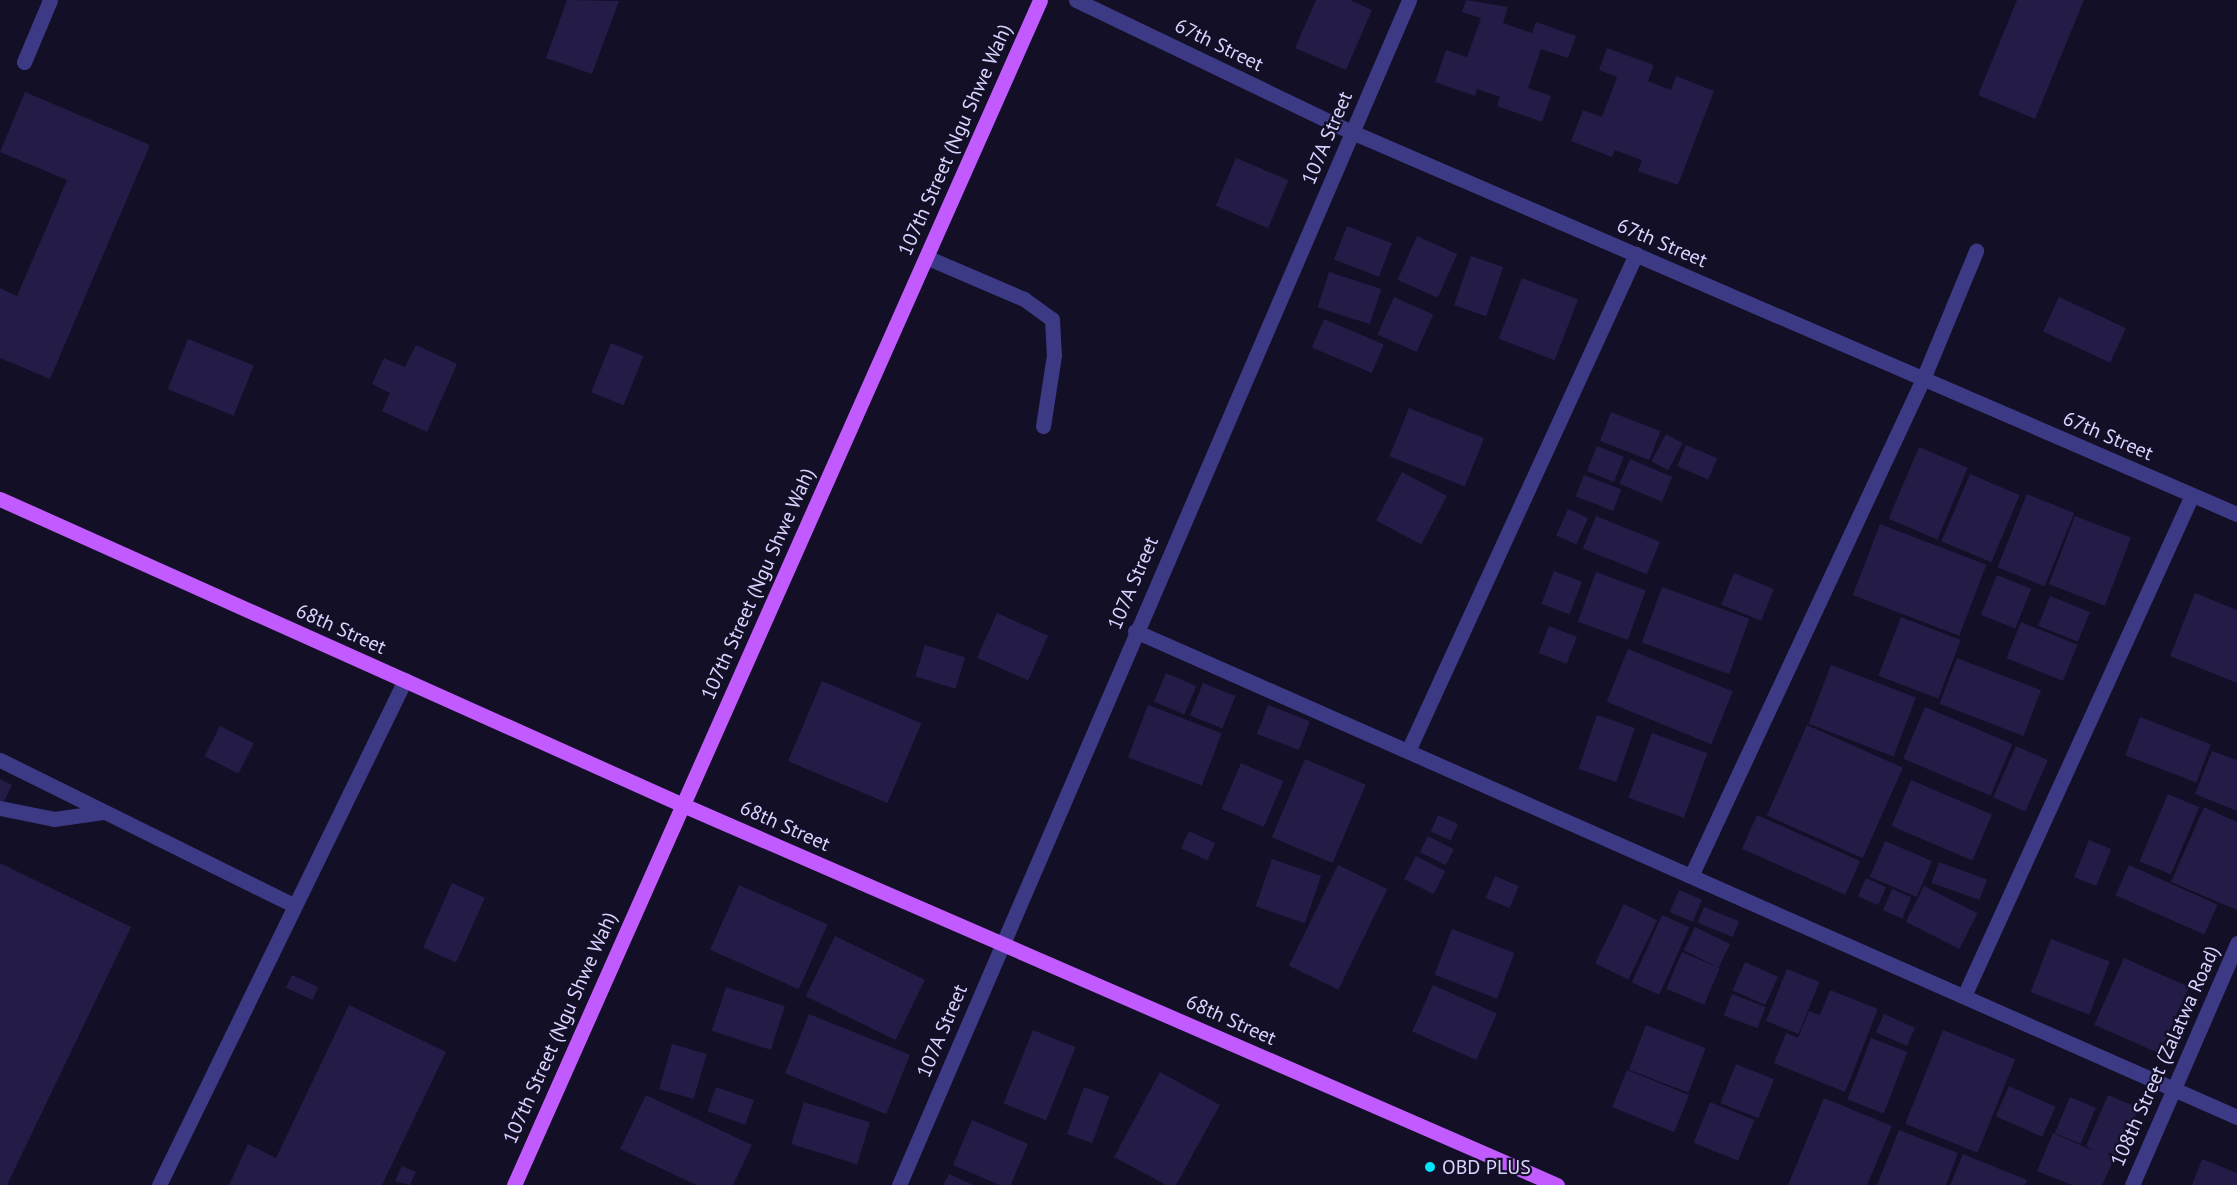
<!DOCTYPE html>
<style>
body{margin:0}
#map{position:relative;width:2237px;height:1185px;overflow:hidden;background:#130f26;font-family:"PT Sans",sans-serif}
div>[style]{position:absolute}
.building>*{inset:0;background:#241b47;transform-origin:0 0}
.minor>*{height:15px;margin:-7.5px;padding:0 7.5px;transform-origin:7.5px;border-radius:7.5px;background:#3d3a85}
.major>*{height:15px;margin:-7.5px;padding:0 7.5px;transform-origin:7.5px;border-radius:7.5px;background:#c25bff}
.dots>*{width:16px;height:16px;translate:-50% -50%;box-sizing:border-box;border:3px solid #130f26;border-radius:50%}
span{translate:-50% -50%;white-space:nowrap;text-align:center;line-height:1.15;-webkit-text-stroke:4.5px #130f26;paint-order:stroke}
.street-label{font-size:20px;color:#d9d4ff}
.poi-label{font-size:20px;color:#d9d4ff}
.left{translate:0 -50%;text-align:left}
</style>
<div id="map">
<div class="building">
<div style="clip-path:polygon(567px 0,619px 1px,592px 74px,546px 58px)"></div>
<div style="clip-path:polygon(1316px 0,1350px 0,1372px 10px,1346px 70px,1295px 48px)"></div>
<div style="clip-path:polygon(1466px 0,1508px 7px,1503px 23px,1532px 33px,1536px 22px,1576px 36px,1568px 58px,1541px 49px,1528px 88px,1551px 96px,1542px 122px,1497px 106px,1500px 97px,1477px 89px,1475px 96px,1435px 82px,1446px 50px,1467px 57px,1481px 18px,1462px 12px)"></div>
<div style="clip-path:polygon(2017px 0,2084px 0,2035px 119px,1978px 95px)"></div>
<div style="clip-path:polygon(1607px 48px,1654px 65px,1648px 81px,1671px 90px,1676px 76px,1714px 91px,1678px 185px,1638px 171px,1642px 160px,1615px 150px,1612px 157px,1571px 141px,1583px 110px,1602px 117px,1617px 77px,1599px 70px)"></div>
<div style="clip-path:polygon(25px 92px,150px 145px,50px 379px,0 358px,0 288px,17px 296px,67px 180px,0 152px)"></div>
<div style="left:1236px;top:158px;width:57px;height:52px;rotate:23deg"></div>
<div style="left:1347px;top:226px;width:48px;height:36px;rotate:21deg"></div>
<div style="left:1417px;top:236px;width:44px;height:48px;rotate:24deg"></div>
<div style="left:1471px;top:256px;width:34px;height:52px;rotate:19deg"></div>
<div style="left:1329px;top:272px;width:55px;height:37px;rotate:18deg"></div>
<div style="left:1522px;top:278px;width:60px;height:65px;rotate:21deg"></div>
<div style="left:1394px;top:297px;width:43px;height:41px;rotate:24deg"></div>
<div style="left:2059px;top:297px;width:74px;height:38px;rotate:25deg"></div>
<div style="left:1324px;top:319px;width:65px;height:31px;rotate:23deg"></div>
<div style="left:188px;top:339px;width:71px;height:54px;rotate:22deg"></div>
<div style="left:611px;top:343px;width:35px;height:53px;rotate:22deg"></div>
<div style="clip-path:polygon(416px 345px,457px 364px,427px 432px,382px 411px,390px 393px,372px 384px,384px 358px,405px 367px)"></div>
<div style="left:1409px;top:408px;width:81px;height:52px;rotate:22deg"></div>
<div style="left:1611px;top:412px;width:53px;height:31px;rotate:21deg"></div>
<div style="left:1666px;top:434px;width:19px;height:31px;rotate:28deg"></div>
<div style="left:1686px;top:445px;width:34px;height:23px;rotate:23deg"></div>
<div style="left:1597px;top:446px;width:29px;height:27px;rotate:22deg"></div>
<div style="left:1919px;top:447px;width:53px;height:78px;rotate:23deg"></div>
<div style="left:1630px;top:459px;width:46px;height:27px;rotate:23deg"></div>
<div style="left:1402px;top:472px;width:51px;height:55px;rotate:28deg"></div>
<div style="left:1970px;top:474px;width:54px;height:73px;rotate:23deg"></div>
<div style="left:1584px;top:475px;width:40px;height:23px;rotate:21deg"></div>
<div style="left:2027px;top:494px;width:51px;height:79px;rotate:22deg"></div>
<div style="left:1568px;top:509px;width:22px;height:29px;rotate:24deg"></div>
<div style="left:1596px;top:516px;width:69px;height:35px;rotate:22deg"></div>
<div style="left:2075px;top:516px;width:60px;height:73px;rotate:21deg"></div>
<div style="left:1880px;top:524px;width:114px;height:76px;rotate:21deg"></div>
<div style="left:1554px;top:571px;width:30px;height:35px;rotate:21deg"></div>
<div style="left:1596px;top:572px;width:53px;height:53px;rotate:20deg"></div>
<div style="left:1734px;top:573px;width:43px;height:34px;rotate:22deg"></div>
<div style="left:1997px;top:575px;width:37px;height:43px;rotate:22deg"></div>
<div style="left:1662px;top:587px;width:93px;height:59px;rotate:20deg"></div>
<div style="clip-path:polygon(2195px 593px,2237px 610px,2237px 683px,2170px 656px)"></div>
<div style="left:2050px;top:596px;width:43px;height:32px;rotate:22deg"></div>
<div style="left:997px;top:613px;width:56px;height:49px;rotate:24deg"></div>
<div style="left:1901px;top:617px;width:64px;height:63px;rotate:21deg"></div>
<div style="left:2021px;top:622px;width:61px;height:39px;rotate:22deg"></div>
<div style="left:1549px;top:626px;width:30px;height:29px;rotate:21deg"></div>
<div style="left:925px;top:645px;width:42px;height:33px;rotate:17deg"></div>
<div style="left:1628px;top:649px;width:113px;height:57px;rotate:22deg"></div>
<div style="left:1957px;top:658px;width:90px;height:49px;rotate:21deg"></div>
<div style="left:1831px;top:665px;width:91px;height:63px;rotate:21deg"></div>
<div style="left:1166px;top:673px;width:33px;height:31px;rotate:23deg"></div>
<div style="left:822px;top:681px;width:108px;height:87px;rotate:23deg"></div>
<div style="left:1203px;top:683px;width:35px;height:35px;rotate:22deg"></div>
<div style="left:1148px;top:705px;width:79px;height:56px;rotate:21deg"></div>
<div style="left:1268px;top:705px;width:45px;height:31px;rotate:21deg"></div>
<div style="left:1925px;top:707px;width:95px;height:56px;rotate:23deg"></div>
<div style="left:1597px;top:715px;width:40px;height:57px;rotate:19deg"></div>
<div style="left:2140px;top:717px;width:76px;height:41px;rotate:21deg"></div>
<div style="left:1807px;top:725px;width:105px;height:99px;rotate:24deg"></div>
<div style="left:220px;top:726px;width:38px;height:34px;rotate:27deg"></div>
<div style="left:1652px;top:733px;width:59px;height:69px;rotate:20deg"></div>
<div style="left:2016px;top:746px;width:35px;height:56px;rotate:24deg"></div>
<div style="clip-path:polygon(2212px 751px,2237px 760px,2237px 811px,2195px 794px)"></div>
<div style="left:1305px;top:759px;width:66px;height:85px;rotate:23deg"></div>
<div style="left:1241px;top:763px;width:46px;height:50px;rotate:23deg"></div>
<div style="clip-path:polygon(0 779px,12px 785px,0 810px)"></div>
<div style="left:1911px;top:780px;width:88px;height:50px;rotate:23deg"></div>
<div style="left:2168px;top:794px;width:34px;height:73px;rotate:23deg"></div>
<div style="clip-path:polygon(2204px 807px,2237px 822px,2237px 910px,2171px 882px)"></div>
<div style="left:1438px;top:815px;width:22px;height:18px;rotate:24deg"></div>
<div style="left:1757px;top:815px;width:113px;height:37px;rotate:24deg"></div>
<div style="left:1189px;top:831px;width:29px;height:19px;rotate:25deg"></div>
<div style="left:1428px;top:836px;width:29px;height:18px;rotate:27deg"></div>
<div style="left:2089px;top:840px;width:24px;height:40px;rotate:22deg"></div>
<div style="left:1885px;top:841px;width:51px;height:39px;rotate:23deg"></div>
<div style="left:1416px;top:856px;width:33px;height:26px;rotate:27deg"></div>
<div style="left:1272px;top:859px;width:52px;height:50px;rotate:19deg"></div>
<div style="left:1939px;top:862px;width:51px;height:22px;rotate:20deg"></div>
<div style="clip-path:polygon(0 863px,131px 927px,7px 1185px,0 1185px)"></div>
<div style="left:1338px;top:865px;width:55px;height:112px;rotate:26deg"></div>
<div style="left:2129px;top:865px;width:97px;height:33px;rotate:24deg"></div>
<div style="left:1495px;top:876px;width:26px;height:24px;rotate:23deg"></div>
<div style="left:1866px;top:878px;width:22px;height:20px;rotate:24deg"></div>
<div style="left:452px;top:883px;width:36px;height:71px;rotate:24deg"></div>
<div style="left:739px;top:885px;width:97px;height:71px;rotate:24deg"></div>
<div style="left:1924px;top:886px;width:60px;height:40px;rotate:27deg"></div>
<div style="left:1892px;top:889px;width:21px;height:23px;rotate:23deg"></div>
<div style="left:1679px;top:890px;width:25px;height:24px;rotate:23deg"></div>
<div style="left:1624px;top:904px;width:37px;height:66px;rotate:26deg"></div>
<div style="left:1704px;top:907px;width:38px;height:17px;rotate:22deg"></div>
<div style="left:1662px;top:915px;width:30px;height:74px;rotate:24deg"></div>
<div style="left:1695px;top:927px;width:39px;height:26px;rotate:26deg"></div>
<div style="left:1452px;top:929px;width:67px;height:49px;rotate:21deg"></div>
<div style="left:835px;top:936px;width:100px;height:67px;rotate:26deg"></div>
<div style="left:2051px;top:939px;width:63px;height:57px;rotate:21deg"></div>
<div style="left:1682px;top:952px;width:41px;height:40px;rotate:23deg"></div>
<div style="left:2124px;top:958px;width:71px;height:73px;rotate:24deg"></div>
<div style="left:1745px;top:962px;width:36px;height:31px;rotate:24deg"></div>
<div style="left:1787px;top:969px;width:35px;height:56px;rotate:22deg"></div>
<div style="left:292px;top:975px;width:29px;height:14px;rotate:25deg"></div>
<div style="left:1433px;top:985px;width:70px;height:51px;rotate:24deg"></div>
<div style="left:726px;top:987px;width:62px;height:46px;rotate:18deg"></div>
<div style="clip-path:polygon(1830px 990px,1878px 1009px,1845px 1092px,1774px 1063px,1786px 1033px,1798px 1038px,1809px 1011px,1820px 1015px)"></div>
<div style="left:1732px;top:994px;width:36px;height:23px;rotate:21deg"></div>
<div style="clip-path:polygon(349px 1005px,446px 1052px,382px 1185px,229px 1185px,248px 1144px,276px 1158px)"></div>
<div style="left:809px;top:1014px;width:109px;height:64px;rotate:22deg"></div>
<div style="left:1884px;top:1014px;width:34px;height:20px;rotate:24deg"></div>
<div style="left:1646px;top:1025px;width:64px;height:48px;rotate:21deg"></div>
<div style="left:1033px;top:1030px;width:46px;height:79px;rotate:22deg"></div>
<div style="left:1943px;top:1030px;width:78px;height:101px;rotate:22deg"></div>
<div style="left:1871px;top:1038px;width:39px;height:66px;rotate:21deg"></div>
<div style="left:672px;top:1044px;width:36px;height:47px;rotate:16deg"></div>
<div style="left:1736px;top:1064px;width:41px;height:42px;rotate:22deg"></div>
<div style="left:1627px;top:1070px;width:67px;height:40px;rotate:22deg"></div>
<div style="clip-path:polygon(1160px 1072px,1220px 1105px,1176px 1185px,1166px 1185px,1114px 1157px)"></div>
<div style="left:2009px;top:1086px;width:51px;height:33px;rotate:24deg"></div>
<div style="left:716px;top:1087px;width:40px;height:26px;rotate:19deg"></div>
<div style="left:1084px;top:1087px;width:27px;height:50px;rotate:20deg"></div>
<div style="clip-path:polygon(646px 1095px,752px 1145px,733px 1185px,696px 1185px,620px 1149px)"></div>
<div style="clip-path:polygon(2108px 1095px,2139px 1108px,2102px 1185px,2072px 1185px,2037px 1171px,2053px 1133px,2094px 1151px,2086px 1146px)"></div>
<div style="left:2070px;top:1097px;width:28px;height:39px;rotate:23deg"></div>
<div style="clip-path:polygon(1824px 1098px,1892px 1126px,1867px 1185px,1788px 1185px)"></div>
<div style="left:804px;top:1102px;width:69px;height:44px;rotate:17deg"></div>
<div style="left:1710px;top:1102px;width:48px;height:44px;rotate:22deg"></div>
<div style="left:972px;top:1120px;width:61px;height:49px;rotate:23deg"></div>
<div style="clip-path:polygon(1899px 1130px,1958px 1153px,1946px 1185px,1877px 1185px)"></div>
<div style="clip-path:polygon(1963px 1154px,2027px 1180px,2025px 1185px,1950px 1185px)"></div>
<div style="clip-path:polygon(2202px 1159px,2237px 1173px,2237px 1185px,2192px 1185px)"></div>
<div style="clip-path:polygon(402px 1166px,416px 1172px,410px 1185px,395px 1181px)"></div>
<div style="clip-path:polygon(949px 1174px,973px 1185px,943px 1185px)"></div>
</div>
<div class="minor">
<div style="left:1076px;top:0;width:306px;rotate:25.6deg"></div>
<div style="left:1352px;top:132px;width:964px;rotate:23.35deg"></div>
<div style="left:24px;top:62px;width:67px;rotate:-67.2deg"></div>
<div style="left:926px;top:257px;width:107px;rotate:23.2deg"></div>
<div style="left:1024px;top:299px;width:34px;rotate:36deg"></div>
<div style="left:1052px;top:319px;width:36px;rotate:87deg"></div>
<div style="left:1054px;top:355px;width:72px;rotate:98.8deg"></div>
<div style="left:1135px;top:631px;width:1204px;rotate:23.8deg"></div>
<div style="left:1408px;top:751px;width:547px;rotate:-65.36deg"></div>
<div style="left:0;top:760px;width:327px;rotate:26.3deg"></div>
<div style="left:0;top:808px;width:55px;rotate:11.5deg"></div>
<div style="left:54px;top:819px;width:49px;rotate:-8.1deg"></div>
<div style="left:1691px;top:876px;width:548px;rotate:-64.98deg"></div>
<div style="left:1923px;top:379px;width:139px;rotate:-67.5deg"></div>
<div style="left:1964px;top:996px;width:550px;rotate:-65.53deg"></div>
<div style="left:159px;top:1185px;width:562px;rotate:-64.03deg"></div>
<div style="left:899px;top:1185px;width:1290px;rotate:-66.71deg"></div>
<div style="left:2132px;top:1185px;width:264px;rotate:-66.5deg"></div>
</div>
<div class="major">
<div style="left:0;top:499px;width:748px;rotate:24.13deg"></div>
<div style="left:683px;top:805px;width:953px;rotate:23.5deg"></div>
<div style="left:514px;top:1185px;width:1296px;rotate:-66.06deg"></div>
</div>
<div class="dots">
<div style="left:1430px;top:1167px;background:#00e5ff"></div>
</div>
<div class="street-label">
<span style="left:1219px;top:45px;rotate:26deg">67th Street</span>
<span style="left:1327px;top:138px;rotate:-67deg">107A Street</span>
<span style="left:955px;top:140px;rotate:-66deg">107th Street (Ngu Shwe Wah)</span>
<span style="left:1662px;top:243px;rotate:23deg">67th Street</span>
<span style="left:2108px;top:436px;rotate:23deg">67th Street</span>
<span style="left:1133px;top:583px;rotate:-67deg">107A Street</span>
<span style="left:758px;top:584px;rotate:-66deg">107th Street (Ngu Shwe Wah)</span>
<span style="left:341px;top:629px;rotate:24deg">68th Street</span>
<span style="left:785px;top:826px;rotate:24deg">68th Street</span>
<span style="left:1231px;top:1020px;rotate:24deg">68th Street</span>
<span style="left:560px;top:1028px;rotate:-66deg">107th Street (Ngu Shwe Wah)</span>
<span style="left:942px;top:1031px;rotate:-67deg">107A Street</span>
<span style="left:2165px;top:1056px;rotate:-66deg">108th Street (Zalatwa Road)</span>
</div>
<div class="poi-label">
<span class="left" style="left:1442px;top:1167px">OBD PLUS</span>
</div>
</div>
